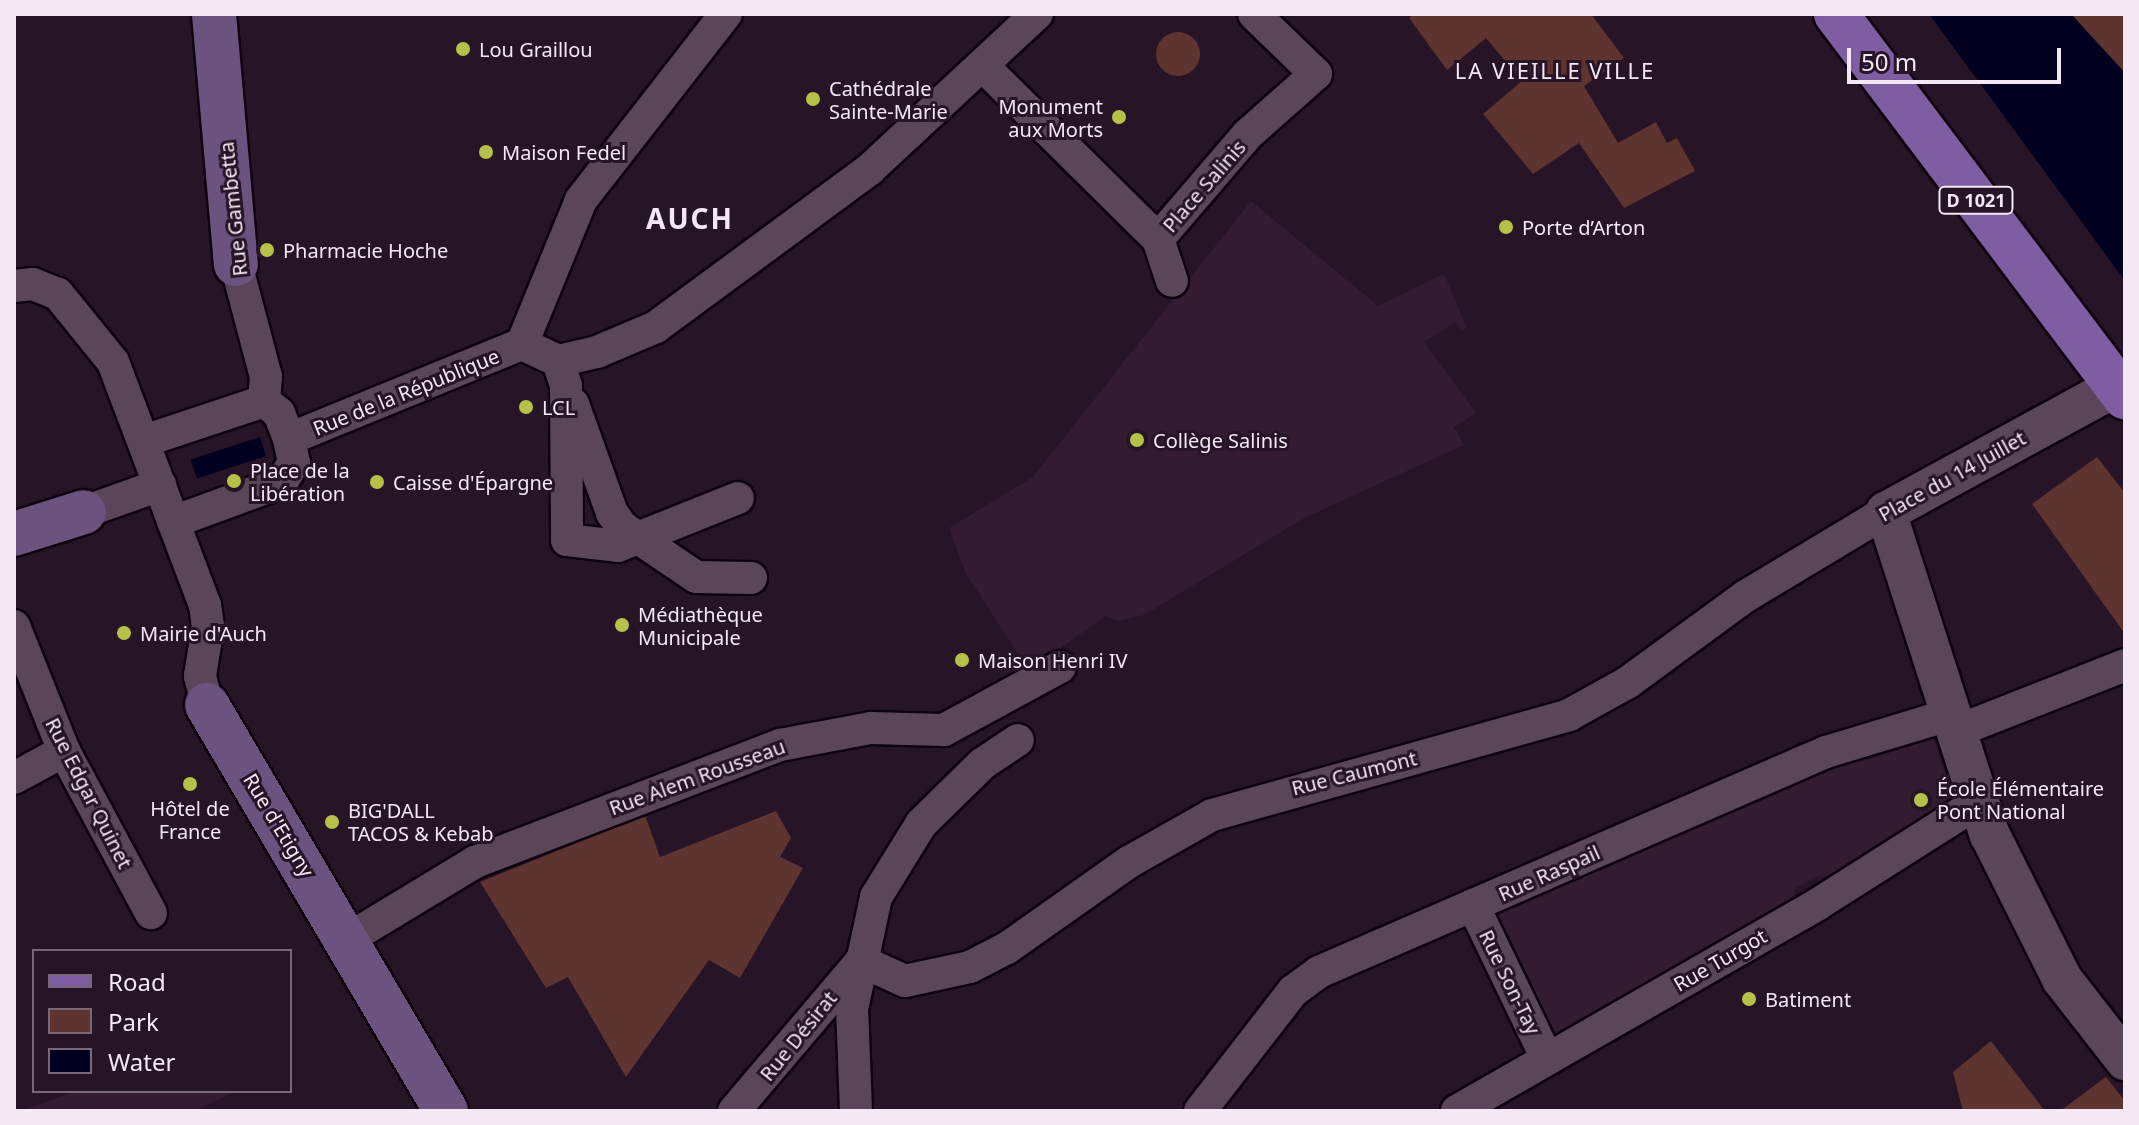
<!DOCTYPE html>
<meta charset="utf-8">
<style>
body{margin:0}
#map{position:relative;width:2139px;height:1125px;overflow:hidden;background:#271426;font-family:"Noto Sans",sans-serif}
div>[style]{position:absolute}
.built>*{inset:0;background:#331c32}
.green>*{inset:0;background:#5d342f}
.round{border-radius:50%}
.water>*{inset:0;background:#020021;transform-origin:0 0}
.roads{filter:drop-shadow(2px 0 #0f020f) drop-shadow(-2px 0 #0f020f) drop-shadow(0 2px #0f020f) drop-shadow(0 -2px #0f020f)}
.minor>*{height:32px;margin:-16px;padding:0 16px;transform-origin:16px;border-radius:16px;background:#5b4659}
.tertiary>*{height:40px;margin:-20px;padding:0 20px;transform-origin:20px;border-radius:20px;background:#5b4659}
.secondary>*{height:44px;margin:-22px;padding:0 22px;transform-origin:22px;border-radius:22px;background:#6c527e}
.primary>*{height:44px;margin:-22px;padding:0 22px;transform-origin:22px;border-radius:22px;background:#7e5da2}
.dots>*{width:22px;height:22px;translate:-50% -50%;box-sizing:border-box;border:4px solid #271426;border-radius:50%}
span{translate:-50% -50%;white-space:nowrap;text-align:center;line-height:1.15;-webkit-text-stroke:6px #271426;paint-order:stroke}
.shield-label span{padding:2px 6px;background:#271426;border:2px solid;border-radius:6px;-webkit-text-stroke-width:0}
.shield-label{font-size:18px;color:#f5e7f3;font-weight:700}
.poi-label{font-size:20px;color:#f5e7f3}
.left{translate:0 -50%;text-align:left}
.right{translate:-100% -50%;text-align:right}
.street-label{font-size:20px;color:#f5e7f3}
.neighbourhood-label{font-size:22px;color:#f5e7f3;letter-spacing:2px}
.district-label{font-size:28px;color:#f5e7f3;font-weight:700;letter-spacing:2px}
.frame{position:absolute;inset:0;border:16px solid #f5e7f3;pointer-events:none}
.legend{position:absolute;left:32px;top:949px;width:260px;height:144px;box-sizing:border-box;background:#271426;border:2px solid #796878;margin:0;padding:10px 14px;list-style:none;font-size:24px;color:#f5e7f3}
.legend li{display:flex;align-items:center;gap:16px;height:40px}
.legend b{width:40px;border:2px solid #796878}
.scale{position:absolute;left:1847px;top:48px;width:214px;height:36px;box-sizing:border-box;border:4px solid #f5e7f3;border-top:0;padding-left:10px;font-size:24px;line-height:28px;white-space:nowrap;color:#f5e7f3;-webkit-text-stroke:6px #271426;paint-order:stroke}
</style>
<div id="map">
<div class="built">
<div style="clip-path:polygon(1251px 201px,1378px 306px,1444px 274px,1467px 328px,1461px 331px,1456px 322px,1424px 342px,1476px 413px,1454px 427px,1464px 445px,1304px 518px,1144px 615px,1117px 621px,1105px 616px,1029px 671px,965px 572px,949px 528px,1033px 477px)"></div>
<div style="clip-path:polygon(1934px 739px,1954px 801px,1830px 877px,1816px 876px,1795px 889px,1793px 900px,1612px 1012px,1555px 1041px,1491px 914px,1834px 769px)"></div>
<div style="clip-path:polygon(76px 1091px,232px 1091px,233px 1093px,193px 1111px,21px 1111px)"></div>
</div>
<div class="green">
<div style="clip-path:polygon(1413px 14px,1591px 14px,1624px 58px,1584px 86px,1618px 143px,1656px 122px,1667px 143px,1677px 138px,1695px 171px,1624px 208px,1579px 143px,1533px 174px,1483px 114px,1522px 81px,1486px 38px,1447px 70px,1409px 18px)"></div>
<div style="clip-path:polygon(2071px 14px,2125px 14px,2125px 73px)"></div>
<div class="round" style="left:1156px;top:32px;width:44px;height:44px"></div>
<div style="clip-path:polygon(2097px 457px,2125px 493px,2125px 634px,2032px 504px)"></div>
<div style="clip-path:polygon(776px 811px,791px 838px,780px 857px,803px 868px,740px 978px,709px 960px,626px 1077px,568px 977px,546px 988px,480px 882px,645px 815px,660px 857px)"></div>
<div style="clip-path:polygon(1991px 1041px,2045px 1111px,1963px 1111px,1953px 1072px)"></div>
<div style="clip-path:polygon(2106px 1077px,2125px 1101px,2125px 1111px,2060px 1111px)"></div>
</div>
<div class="water">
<div style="clip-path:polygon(1929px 14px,2071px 14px,2125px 73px,2125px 281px)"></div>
<div style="left:260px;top:437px;width:20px;height:73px;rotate:72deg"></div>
</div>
<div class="roads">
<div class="minor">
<div style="left:983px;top:66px;width:246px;rotate:44.7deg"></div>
<div style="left:1158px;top:239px;width:44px;rotate:71.6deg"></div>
<div style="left:1158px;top:239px;width:137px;rotate:-49.4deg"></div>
<div style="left:1247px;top:135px;width:92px;rotate:-41.5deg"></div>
<div style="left:1316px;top:74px;width:86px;rotate:-135.9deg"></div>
<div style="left:236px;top:264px;width:117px;rotate:75.1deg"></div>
<div style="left:266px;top:377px;width:24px;rotate:95deg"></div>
<div style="left:14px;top:286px;width:19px;rotate:-6deg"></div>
<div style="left:33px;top:284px;width:27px;rotate:22deg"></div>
<div style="left:58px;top:294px;width:87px;rotate:51deg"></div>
<div style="left:113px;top:362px;width:260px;rotate:69.3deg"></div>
<div style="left:205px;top:605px;width:21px;rotate:82deg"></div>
<div style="left:208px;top:626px;width:51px;rotate:99.1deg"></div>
<div style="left:200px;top:676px;width:30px;rotate:76deg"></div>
<div style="left:522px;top:344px;width:40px;rotate:25deg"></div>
<div style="left:558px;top:361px;width:40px;rotate:-13deg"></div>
<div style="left:597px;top:352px;width:64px;rotate:-23deg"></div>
<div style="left:656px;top:327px;width:266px;rotate:-36.4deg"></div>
<div style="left:870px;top:169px;width:228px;rotate:-42.9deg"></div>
<div style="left:522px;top:344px;width:156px;rotate:-67.7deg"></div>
<div style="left:581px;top:200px;width:236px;rotate:-52.1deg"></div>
<div style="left:558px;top:361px;width:26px;rotate:72deg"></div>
<div style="left:566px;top:386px;width:154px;rotate:89.6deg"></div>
<div style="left:567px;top:540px;width:51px;rotate:6.7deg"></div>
<div style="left:618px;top:546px;width:129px;rotate:-21.8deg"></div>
<div style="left:573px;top:404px;width:116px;rotate:70.3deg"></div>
<div style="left:612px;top:513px;width:17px;rotate:54deg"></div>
<div style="left:622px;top:527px;width:89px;rotate:34deg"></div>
<div style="left:696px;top:577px;width:55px;rotate:1deg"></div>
<div style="left:289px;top:439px;width:252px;rotate:-22.2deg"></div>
<div style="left:144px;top:441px;width:126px;rotate:-18.4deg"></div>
<div style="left:264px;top:401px;width:19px;rotate:39deg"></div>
<div style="left:279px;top:413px;width:28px;rotate:69deg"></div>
<div style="left:289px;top:439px;width:24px;rotate:78deg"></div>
<div style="left:294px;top:462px;width:23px;rotate:121deg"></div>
<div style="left:282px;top:482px;width:116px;rotate:159.8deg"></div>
<div style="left:84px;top:512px;width:81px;rotate:-19.6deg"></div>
<div style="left:14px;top:626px;width:135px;rotate:68.2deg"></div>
<div style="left:64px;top:751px;width:184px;rotate:61.8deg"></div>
<div style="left:1957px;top:731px;width:180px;rotate:-21.4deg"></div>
<div style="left:14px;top:778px;width:57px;rotate:-28.4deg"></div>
<div style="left:1473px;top:905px;width:171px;rotate:64.3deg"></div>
<div style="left:348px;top:939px;width:149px;rotate:-31.2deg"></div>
<div style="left:475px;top:862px;width:327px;rotate:-21deg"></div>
<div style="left:780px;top:745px;width:93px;rotate:-10.6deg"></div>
<div style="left:871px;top:728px;width:73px;rotate:1.6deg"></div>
<div style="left:944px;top:730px;width:132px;rotate:-28.5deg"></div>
<div style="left:861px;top:961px;width:48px;rotate:24.4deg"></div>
<div style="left:905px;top:981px;width:66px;rotate:-12.2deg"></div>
<div style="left:970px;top:967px;width:42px;rotate:-27.2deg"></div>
<div style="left:1007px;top:948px;width:149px;rotate:-35.2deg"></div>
<div style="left:1129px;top:862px;width:95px;rotate:-29.5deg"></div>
<div style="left:1212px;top:815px;width:371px;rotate:-15.6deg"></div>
<div style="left:1569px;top:715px;width:66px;rotate:-28.9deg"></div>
<div style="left:1627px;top:683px;width:147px;rotate:-36.2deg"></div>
<div style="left:1746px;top:596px;width:163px;rotate:-31deg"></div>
<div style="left:734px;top:1111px;width:197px;rotate:-49.7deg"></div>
<div style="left:856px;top:1111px;width:102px;rotate:-92.2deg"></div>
<div style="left:852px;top:1009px;width:115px;rotate:-77.9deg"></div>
<div style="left:876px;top:897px;width:86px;rotate:-58.3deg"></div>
<div style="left:921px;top:824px;width:86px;rotate:-44.5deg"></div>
<div style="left:982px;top:764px;width:43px;rotate:-33.7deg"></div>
<div style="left:1200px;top:1111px;width:152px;rotate:-52.2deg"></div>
<div style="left:1293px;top:991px;width:32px;rotate:-36deg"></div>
<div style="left:1319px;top:972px;width:553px;rotate:-23.46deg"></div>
<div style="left:1826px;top:752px;width:132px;rotate:-16.8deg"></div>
<div style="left:1457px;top:1111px;width:416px;rotate:-29.8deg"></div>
<div style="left:1818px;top:904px;width:192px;rotate:-32.4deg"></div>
</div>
<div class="tertiary">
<div style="left:2117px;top:386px;width:263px;rotate:151.4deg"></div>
<div style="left:1886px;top:512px;width:339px;rotate:72.2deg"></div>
<div style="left:1990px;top:835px;width:161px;rotate:63.4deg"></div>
<div style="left:2062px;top:979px;width:103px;rotate:52.1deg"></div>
</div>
<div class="secondary">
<div style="left:214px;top:14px;width:251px;rotate:85deg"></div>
<div style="left:14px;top:534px;width:73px;rotate:-17.4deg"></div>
<div style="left:207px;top:705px;width:471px;rotate:59.5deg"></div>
</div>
<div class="primary">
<div style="left:1836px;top:14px;width:480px;rotate:53deg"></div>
</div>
</div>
<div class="dots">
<div style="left:463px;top:49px;background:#b7c148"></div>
<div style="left:813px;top:99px;background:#b7c148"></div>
<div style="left:1119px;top:117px;background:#b7c148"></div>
<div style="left:486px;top:152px;background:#b7c148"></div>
<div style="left:1506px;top:227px;background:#b7c148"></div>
<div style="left:267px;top:250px;background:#b7c148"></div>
<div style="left:526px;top:407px;background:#b7c148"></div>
<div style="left:1137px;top:440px;background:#b7c148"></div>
<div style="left:234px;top:481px;background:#b7c148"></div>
<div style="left:377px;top:482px;background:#b7c148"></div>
<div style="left:622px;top:625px;background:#b7c148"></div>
<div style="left:124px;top:633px;background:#b7c148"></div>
<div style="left:962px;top:660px;background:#b7c148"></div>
<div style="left:190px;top:784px;background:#b7c148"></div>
<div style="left:1921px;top:800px;background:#b7c148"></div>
<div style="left:332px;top:822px;background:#b7c148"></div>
<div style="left:1749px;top:999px;background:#b7c148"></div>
</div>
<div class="shield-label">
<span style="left:1976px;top:200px">D 1021</span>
</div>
<div class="poi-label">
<span class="left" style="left:479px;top:49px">Lou Graillou</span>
<span class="left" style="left:829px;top:100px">Cathédrale<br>Sainte-Marie</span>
<span class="right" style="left:1103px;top:118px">Monument<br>aux Morts</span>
<span class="left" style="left:502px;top:152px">Maison Fedel</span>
<span class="left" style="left:1522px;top:227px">Porte d’Arton</span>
<span class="left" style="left:283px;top:250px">Pharmacie Hoche</span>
<span class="left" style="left:542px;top:407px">LCL</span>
<span class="left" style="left:1153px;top:440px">Collège Salinis</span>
<span class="left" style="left:250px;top:482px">Place de la<br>Libération</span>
<span class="left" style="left:393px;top:482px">Caisse d'Épargne</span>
<span class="left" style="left:638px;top:626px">Médiathèque<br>Municipale</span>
<span class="left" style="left:140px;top:633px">Mairie d'Auch</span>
<span class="left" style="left:978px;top:660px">Maison Henri IV</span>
<span class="left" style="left:1937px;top:800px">École Élémentaire<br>Pont National</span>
<span style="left:190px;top:820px">Hôtel de<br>France</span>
<span class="left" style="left:348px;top:822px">BIG'DALL<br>TACOS &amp; Kebab</span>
<span class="left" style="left:1765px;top:999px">Batiment</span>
</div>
<div class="street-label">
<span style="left:1204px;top:186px;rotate:-49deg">Place Salinis</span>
<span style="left:233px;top:209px;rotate:-96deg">Rue Gambetta</span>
<span style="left:406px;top:392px;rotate:-22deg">Rue de la République</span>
<span style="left:1952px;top:476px;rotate:-29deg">Place du 14 Juillet</span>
<span style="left:1354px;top:773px;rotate:-14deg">Rue Caumont</span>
<span style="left:697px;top:777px;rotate:-20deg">Rue Alem Rousseau</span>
<span style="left:89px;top:793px;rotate:63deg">Rue Edgar Quinet</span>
<span style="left:279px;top:825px;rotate:59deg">Rue d'Etigny</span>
<span style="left:1549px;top:873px;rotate:-24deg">Rue Raspail</span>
<span style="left:1720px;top:960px;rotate:-30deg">Rue Turgot</span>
<span style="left:1510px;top:982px;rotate:64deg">Rue Son-Tay</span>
<span style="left:798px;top:1036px;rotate:-51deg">Rue Désirat</span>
</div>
<div class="neighbourhood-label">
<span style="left:1555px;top:71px">LA VIEILLE VILLE</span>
</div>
<div class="district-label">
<span style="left:690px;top:218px">AUCH</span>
</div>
<div class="frame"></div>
<ul class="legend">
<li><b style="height:10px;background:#7e5da2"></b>Road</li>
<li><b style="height:22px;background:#5d342f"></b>Park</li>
<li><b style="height:22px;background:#020021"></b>Water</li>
</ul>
<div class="scale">50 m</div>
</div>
